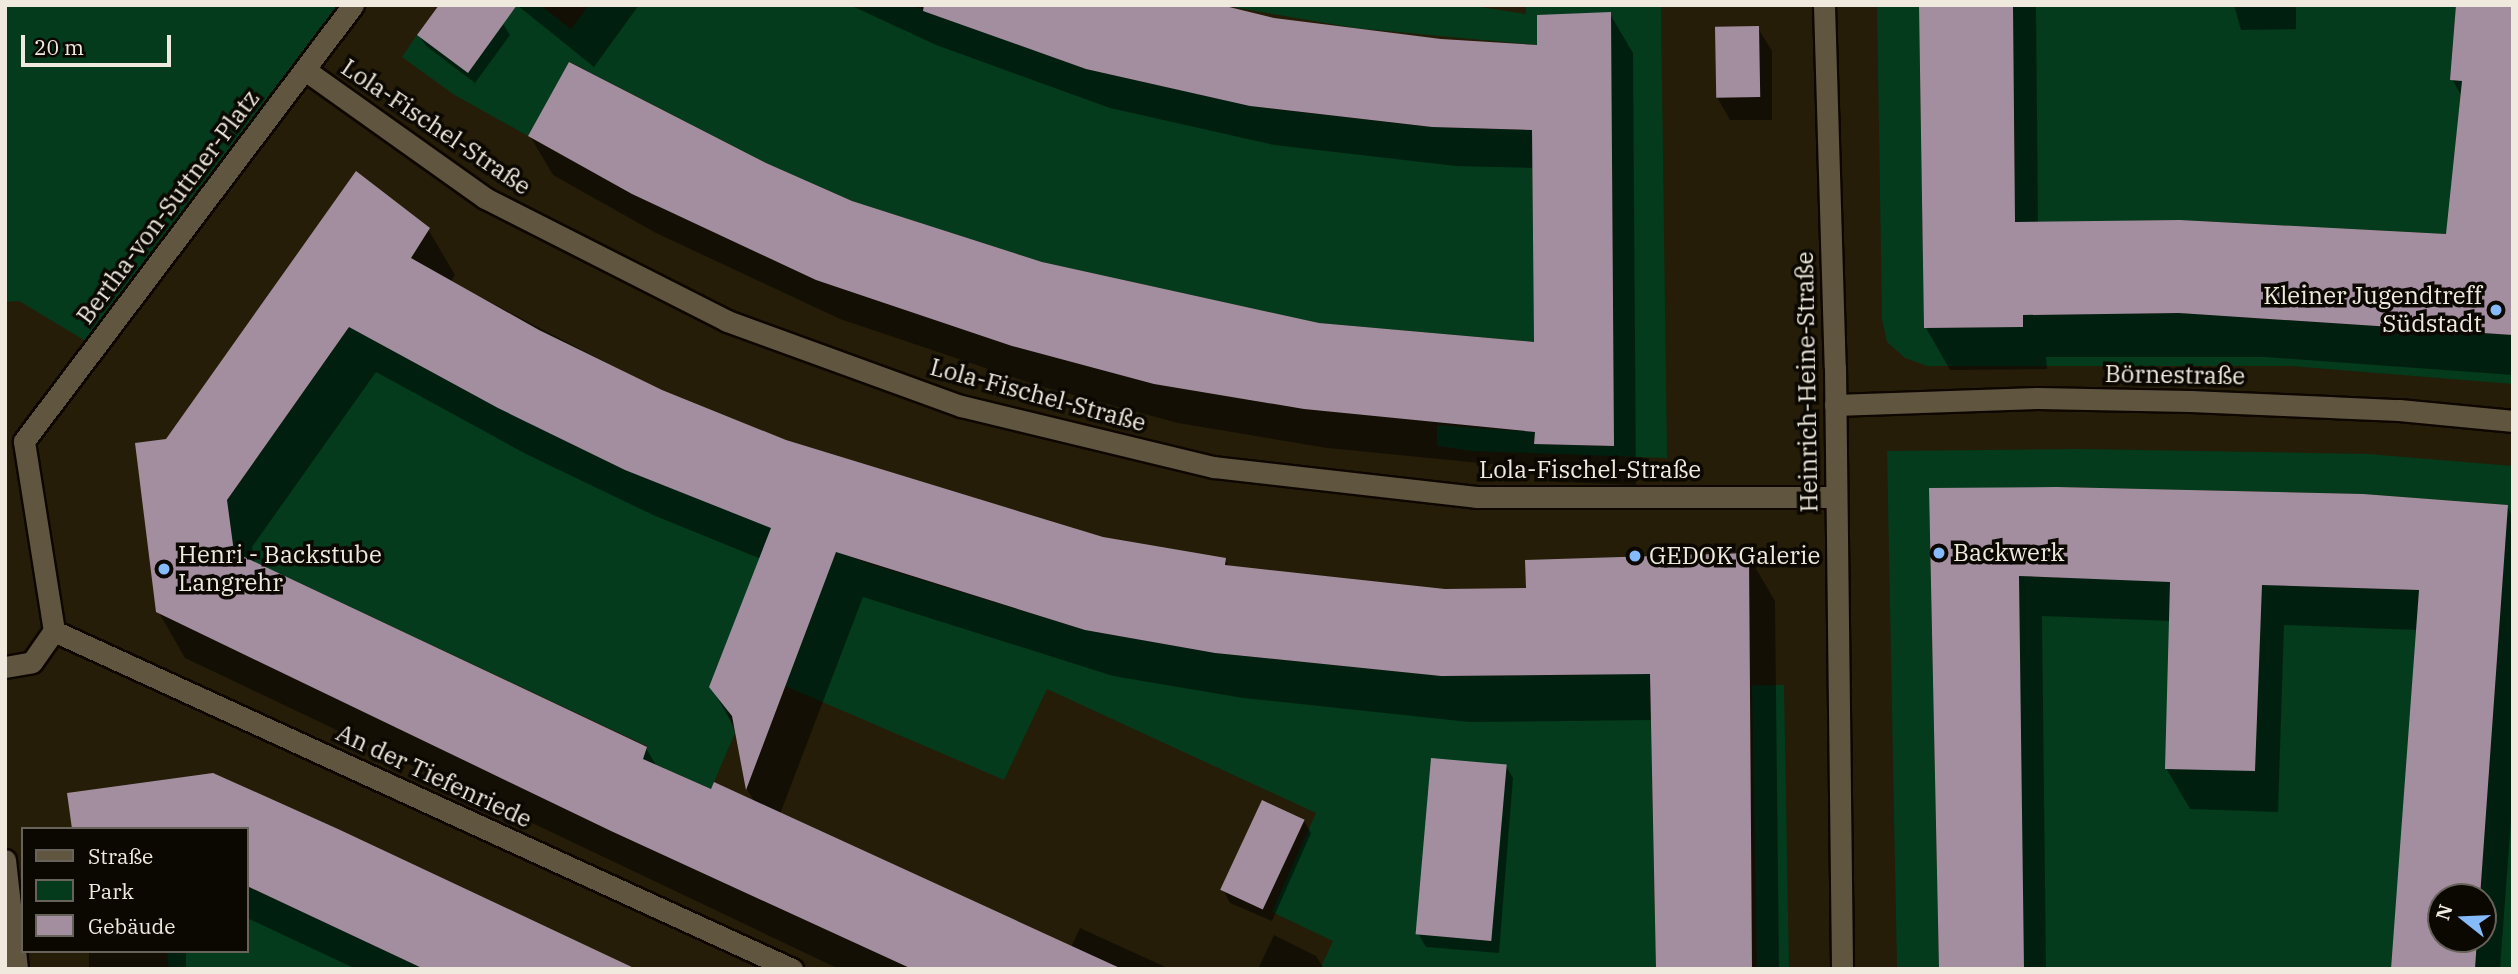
<!DOCTYPE html>
<meta charset="utf-8">
<style>
body{margin:0}
#map{position:relative;width:2518px;height:974px;overflow:hidden;background:#251d08;font-family:"IBM Plex Serif",serif}
div>[style]{position:absolute}
.green>*{inset:0;background:#033b1c;transform-origin:0 0}
.shadow>*{inset:0;background:#0007;transform-origin:0 0}
.building>*{inset:0;background:#a38ea0;transform-origin:0 0}
.roads{filter:drop-shadow(2px 0 #0e0700) drop-shadow(-2px 0 #0e0700) drop-shadow(0 2px #0e0700) drop-shadow(0 -2px #0e0700)}
.minor>*{height:21px;margin:-10.5px;padding:0 10.5px;transform-origin:10.5px;border-radius:10.5px;background:#605640}
.dots>*{width:19px;height:19px;translate:-50% -50%;box-sizing:border-box;border:4px solid #0b0802;border-radius:50%}
span{translate:-50% -50%;white-space:nowrap;text-align:center;line-height:1.15;-webkit-text-stroke:7px #0b0802;paint-order:stroke}
.street-label{font-size:24px;color:#f0eade}
.poi-label{font-size:24px;color:#f0eade}
.right{translate:-100% -50%;text-align:right}
.left{translate:0 -50%;text-align:left}
.frame{position:absolute;inset:0;border:7px solid #f0eade;pointer-events:none}
.legend{position:absolute;left:21px;top:827px;width:228px;height:126px;box-sizing:border-box;background:#0b0802;border:2px solid #67625a;margin:0;padding:9px 12px;list-style:none;font-size:21px;color:#f0eade}
.legend li{display:flex;align-items:center;gap:14px;height:35px}
.legend b{width:35px;border:2px solid #67625a}
.north{position:absolute;left:2427px;top:883px;width:70px;height:70px;box-sizing:border-box;background:#0b0802;border:2px solid #67625a;border-radius:50%;rotate:288deg;font-size:19px;font-weight:700;line-height:28px;text-align:center;color:#f0eade}
.north::after{content:'';display:block;margin:auto;width:24px;height:32px;background:#86bbfb;clip-path:polygon(50% 0,100% 100%,50% 72%,0 100%)}
.scale{position:absolute;left:21px;top:35px;width:150px;height:32px;box-sizing:border-box;border:4px solid #f0eade;border-top:0;padding-left:9px;font-size:21px;line-height:24px;white-space:nowrap;color:#f0eade;-webkit-text-stroke:5px #0b0802;paint-order:stroke}
</style>
<div id="map">
<div class="green">
<div style="clip-path:polygon(5px 5px,353px 5px,94px 346px,19px 301px,5px 302px)"></div>
<div style="clip-path:polygon(481px 5px,540px 5px,571px 29px,589px 5px,910px 5px,1086px 69px,1256px 107px,1432px 127px,1532px 130px,1534px 342px,1319px 323px,1042px 262px,852px 201px,766px 163px,570px 62px,528px 136px,453px 94px,402px 57px,417px 35px,468px 72px)"></div>
<div style="clip-path:polygon(1221px 5px,1468px 5px,1526px 14px,1526px 5px,1661px 5px,1667px 458px,1472px 451px,1437px 446px,1437px 425px,1535px 432px,1534px 444px,1614px 446px,1611px 13px,1537px 16px,1537px 45px,1355px 28px)"></div>
<div style="clip-path:polygon(1877px 5px,1919px 5px,1924px 328px,2023px 327px,2023px 315px,2179px 313px,2513px 335px,2513px 384px,2291px 366px,1927px 366px,1905px 358px,1887px 342px,1882px 319px)"></div>
<div style="clip-path:polygon(2013px 5px,2456px 5px,2450px 79px,2462px 81px,2447px 234px,2180px 220px,2006px 223px,2015px 167px)"></div>
<div style="clip-path:polygon(349px 327px,625px 470px,870px 564px,1085px 630px,1215px 653px,1441px 676px,1586px 675px,1649px 647px,1656px 969px,1320px 969px,1333px 941px,1272px 912px,1316px 813px,1047px 689px,1004px 780px,785px 686px,815px 607px,751px 582px,709px 687px,724px 701px,735px 733px,711px 789px,643px 759px,647px 746px,234px 552px,227px 500px)"></div>
<div style="clip-path:polygon(2079px 449px,2368px 454px,2513px 466px,2513px 969px,2475px 969px,2477px 939px,2483px 939px,2480px 897px,2508px 505px,2363px 494px,2060px 487px,1929px 489px,1939px 969px,1897px 969px,1887px 451px)"></div>
<div style="left:2019px;top:576px;width:400px;height:393px;rotate:2deg"></div>
<div style="left:1784px;top:685px;width:284px;height:32px;rotate:89deg"></div>
<div style="clip-path:polygon(247px 886px,424px 969px,169px 969px,167px 951px,247px 951px)"></div>
</div>
<div class="shadow">
<div style="clip-path:polygon(517px 5px,639px 5px,594px 67px)"></div>
<div style="clip-path:polygon(850px 5px,1213px 5px,1274px 19px,1441px 41px,1538px 47px,1610px 14px,1633px 53px,1636px 485px,1558px 482px,1551px 470px,1327px 448px,1178px 423px,1036px 385px,840px 319px,656px 233px,553px 175px,530px 136px,765px 165px,851px 202px,1042px 264px,1318px 324px,1536px 344px,1534px 168px,1456px 166px,1274px 145px,1110px 108px,936px 45px)"></div>
<div style="clip-path:polygon(1921px 5px,2036px 5px,2038px 224px,2448px 236px,2462px 97px,2452px 79px,2513px 5px,2513px 375px,2265px 357px,2046px 357px,2047px 369px,1950px 370px,1926px 328px)"></div>
<div style="clip-path:polygon(2234px 5px,2296px 5px,2296px 29px,2241px 30px)"></div>
<div style="clip-path:polygon(503px 24px,510px 35px,475px 83px,426px 46px,419px 35px)"></div>
<div style="clip-path:polygon(1758px 28px,1772px 51px,1772px 120px,1730px 120px,1717px 97px)"></div>
<div style="clip-path:polygon(evenodd,428px 229px,455px 275px,451px 282px,661px 391px,785px 441px,1102px 539px,1225px 560px,1230px 568px,1445px 590px,1528px 590px,1748px 555px,1775px 601px,1779px 969px,1659px 969px,1652px 720px,1469px 722px,1243px 698px,1113px 676px,863px 597px,780px 814px,1071px 947px,1080px 928px,1170px 969px,839px 969px,185px 658px,158px 611px,167px 441px,428px 229px,376px 372px,526px 454px,653px 515px,761px 559px,711px 687px,737px 732px,747px 789px,755px 803px,712px 792px,657px 767px,646px 748px,255px 564px,252px 547px,376px 372px)"></div>
<div style="clip-path:polygon(evenodd,1931px 490px,2507px 506px,2513px 517px,2513px 793px,2500px 969px,2392px 969px,2418px 630px,2284px 625px,2278px 812px,2190px 809px,2166px 768px,2171px 621px,2042px 616px,2046px 969px,1941px 969px,1931px 490px,2441px 897px,2483px 897px,2483px 939px,2441px 939px,2441px 897px)"></div>
<div style="clip-path:polygon(1506px 766px,1513px 778px,1499px 953px,1426px 947px,1419px 935px)"></div>
<div style="clip-path:polygon(212px 775px,634px 969px,356px 969px,247px 918px,247px 829px)"></div>
<div style="clip-path:polygon(1304px 821px,1311px 833px,1272px 921px,1230px 903px,1224px 891px)"></div>
<div style="clip-path:polygon(1274px 935px,1316px 956px,1324px 969px,1258px 969px)"></div>
<div style="left:89px;top:951px;width:97px;height:18px"></div>
</div>
<div class="building">
<div style="clip-path:polygon(439px 5px,517px 5px,468px 73px,417px 35px)"></div>
<div style="clip-path:polygon(924px 5px,1221px 5px,1274px 18px,1441px 39px,1537px 45px,1537px 15px,1611px 12px,1614px 446px,1534px 444px,1535px 432px,1304px 409px,1154px 384px,1012px 346px,816px 280px,632px 194px,528px 136px,569px 62px,766px 163px,852px 201px,1042px 262px,1319px 323px,1534px 342px,1532px 130px,1432px 127px,1250px 106px,1086px 69px,923px 11px)"></div>
<div style="clip-path:polygon(1919px 5px,2013px 5px,2015px 222px,2180px 220px,2446px 234px,2462px 81px,2450px 80px,2456px 5px,2513px 5px,2513px 335px,2179px 313px,2023px 315px,2023px 327px,1924px 328px)"></div>
<div style="left:1759px;top:26px;width:71px;height:44px;rotate:89deg"></div>
<div style="clip-path:polygon(356px 171px,430px 228px,411px 258px,539px 330px,662px 390px,786px 440px,1103px 537px,1226px 558px,1225px 565px,1445px 589px,1526px 588px,1525px 560px,1749px 553px,1752px 969px,1656px 969px,1650px 674px,1441px 676px,1215px 653px,1085px 630px,836px 552px,746px 790px,732px 716px,709px 687px,771px 528px,625px 470px,498px 408px,349px 327px,227px 500px,234px 552px,647px 747px,643px 759px,711px 789px,714px 782px,1122px 969px,912px 969px,611px 831px,156px 612px,135px 443px,166px 439px)"></div>
<div style="clip-path:polygon(2057px 487px,2363px 494px,2508px 505px,2480px 897px,2441px 897px,2441px 939px,2477px 939px,2475px 969px,2391px 969px,2419px 590px,2262px 585px,2255px 771px,2165px 769px,2170px 582px,2019px 576px,2024px 969px,1939px 969px,1929px 488px)"></div>
<div style="left:1431px;top:758px;width:76px;height:177px;rotate:5deg"></div>
<div style="clip-path:polygon(213px 773px,338px 829px,636px 969px,424px 969px,247px 886px,247px 829px,72px 829px,67px 793px)"></div>
<div style="left:1262px;top:800px;width:47px;height:99px;rotate:25deg"></div>
</div>
<div class="roads">
<div class="minor">
<div style="left:1824px;top:5px;width:362px;rotate:88.3deg"></div>
<div style="left:1835px;top:367px;width:602px;rotate:89.33deg"></div>
<div style="left:305px;top:70px;width:221px;rotate:35.4deg"></div>
<div style="left:485px;top:198px;width:271px;rotate:26.9deg"></div>
<div style="left:727px;top:321px;width:249px;rotate:20deg"></div>
<div style="left:961px;top:406px;width:260px;rotate:13.6deg"></div>
<div style="left:1214px;top:467px;width:264px;rotate:6.5deg"></div>
<div style="left:1476px;top:497px;width:360px"></div>
<div style="left:1835px;top:405px;width:202px;rotate:-2deg"></div>
<div style="left:2037px;top:398px;width:153px;rotate:1.1deg"></div>
<div style="left:2190px;top:401px;width:209px;rotate:2.5deg"></div>
<div style="left:2399px;top:410px;width:115px;rotate:5.5deg"></div>
<div style="left:54px;top:631px;width:812px;rotate:24.61deg"></div>
<div style="left:5px;top:667px;width:27px;rotate:-10deg"></div>
<div style="left:32px;top:662px;width:38px;rotate:-55deg"></div>
<div style="left:54px;top:631px;width:192px;rotate:-99deg"></div>
<div style="left:24px;top:441px;width:546px;rotate:-52.96deg"></div>
<div style="left:5px;top:860px;width:110px;rotate:83.7deg"></div>
</div>
</div>
<div class="dots">
<div style="left:2496px;top:310px;background:#86bbfb"></div>
<div style="left:1939px;top:553px;background:#86bbfb"></div>
<div style="left:1635px;top:556px;background:#86bbfb"></div>
<div style="left:164px;top:569px;background:#86bbfb"></div>
</div>
<div class="street-label">
<span style="left:436px;top:127px;rotate:34deg">Lola-Fischel-Straße</span>
<span style="left:168px;top:207px;rotate:-53deg">Bertha-von-Suttner-Platz</span>
<span style="left:2175px;top:375px;rotate:1deg">Börnestraße</span>
<span style="left:1807px;top:382px;rotate:-91deg">Heinrich-Heine-Straße</span>
<span style="left:1038px;top:395px;rotate:15deg">Lola-Fischel-Straße</span>
<span style="left:1590px;top:470px">Lola-Fischel-Straße</span>
<span style="left:434px;top:776px;rotate:25deg">An der Tiefenriede</span>
</div>
<div class="poi-label">
<span class="right" style="left:2482px;top:310px">Kleiner Jugendtreff<br>Südstadt</span>
<span class="left" style="left:1953px;top:553px">Backwerk</span>
<span class="left" style="left:178px;top:569px">Henri - Backstube<br>Langrehr</span>
<span class="left" style="left:1649px;top:556px">GEDOK Galerie</span>
</div>
<div class="frame"></div>
<ul class="legend">
<li><b style="height:9px;background:#605640"></b>Straße</li>
<li><b style="height:19px;background:#033b1c"></b>Park</li>
<li><b style="height:19px;background:#a38ea0"></b>Gebäude</li>
</ul>
<div class="north">N</div>
<div class="scale">20 m</div>
</div>
